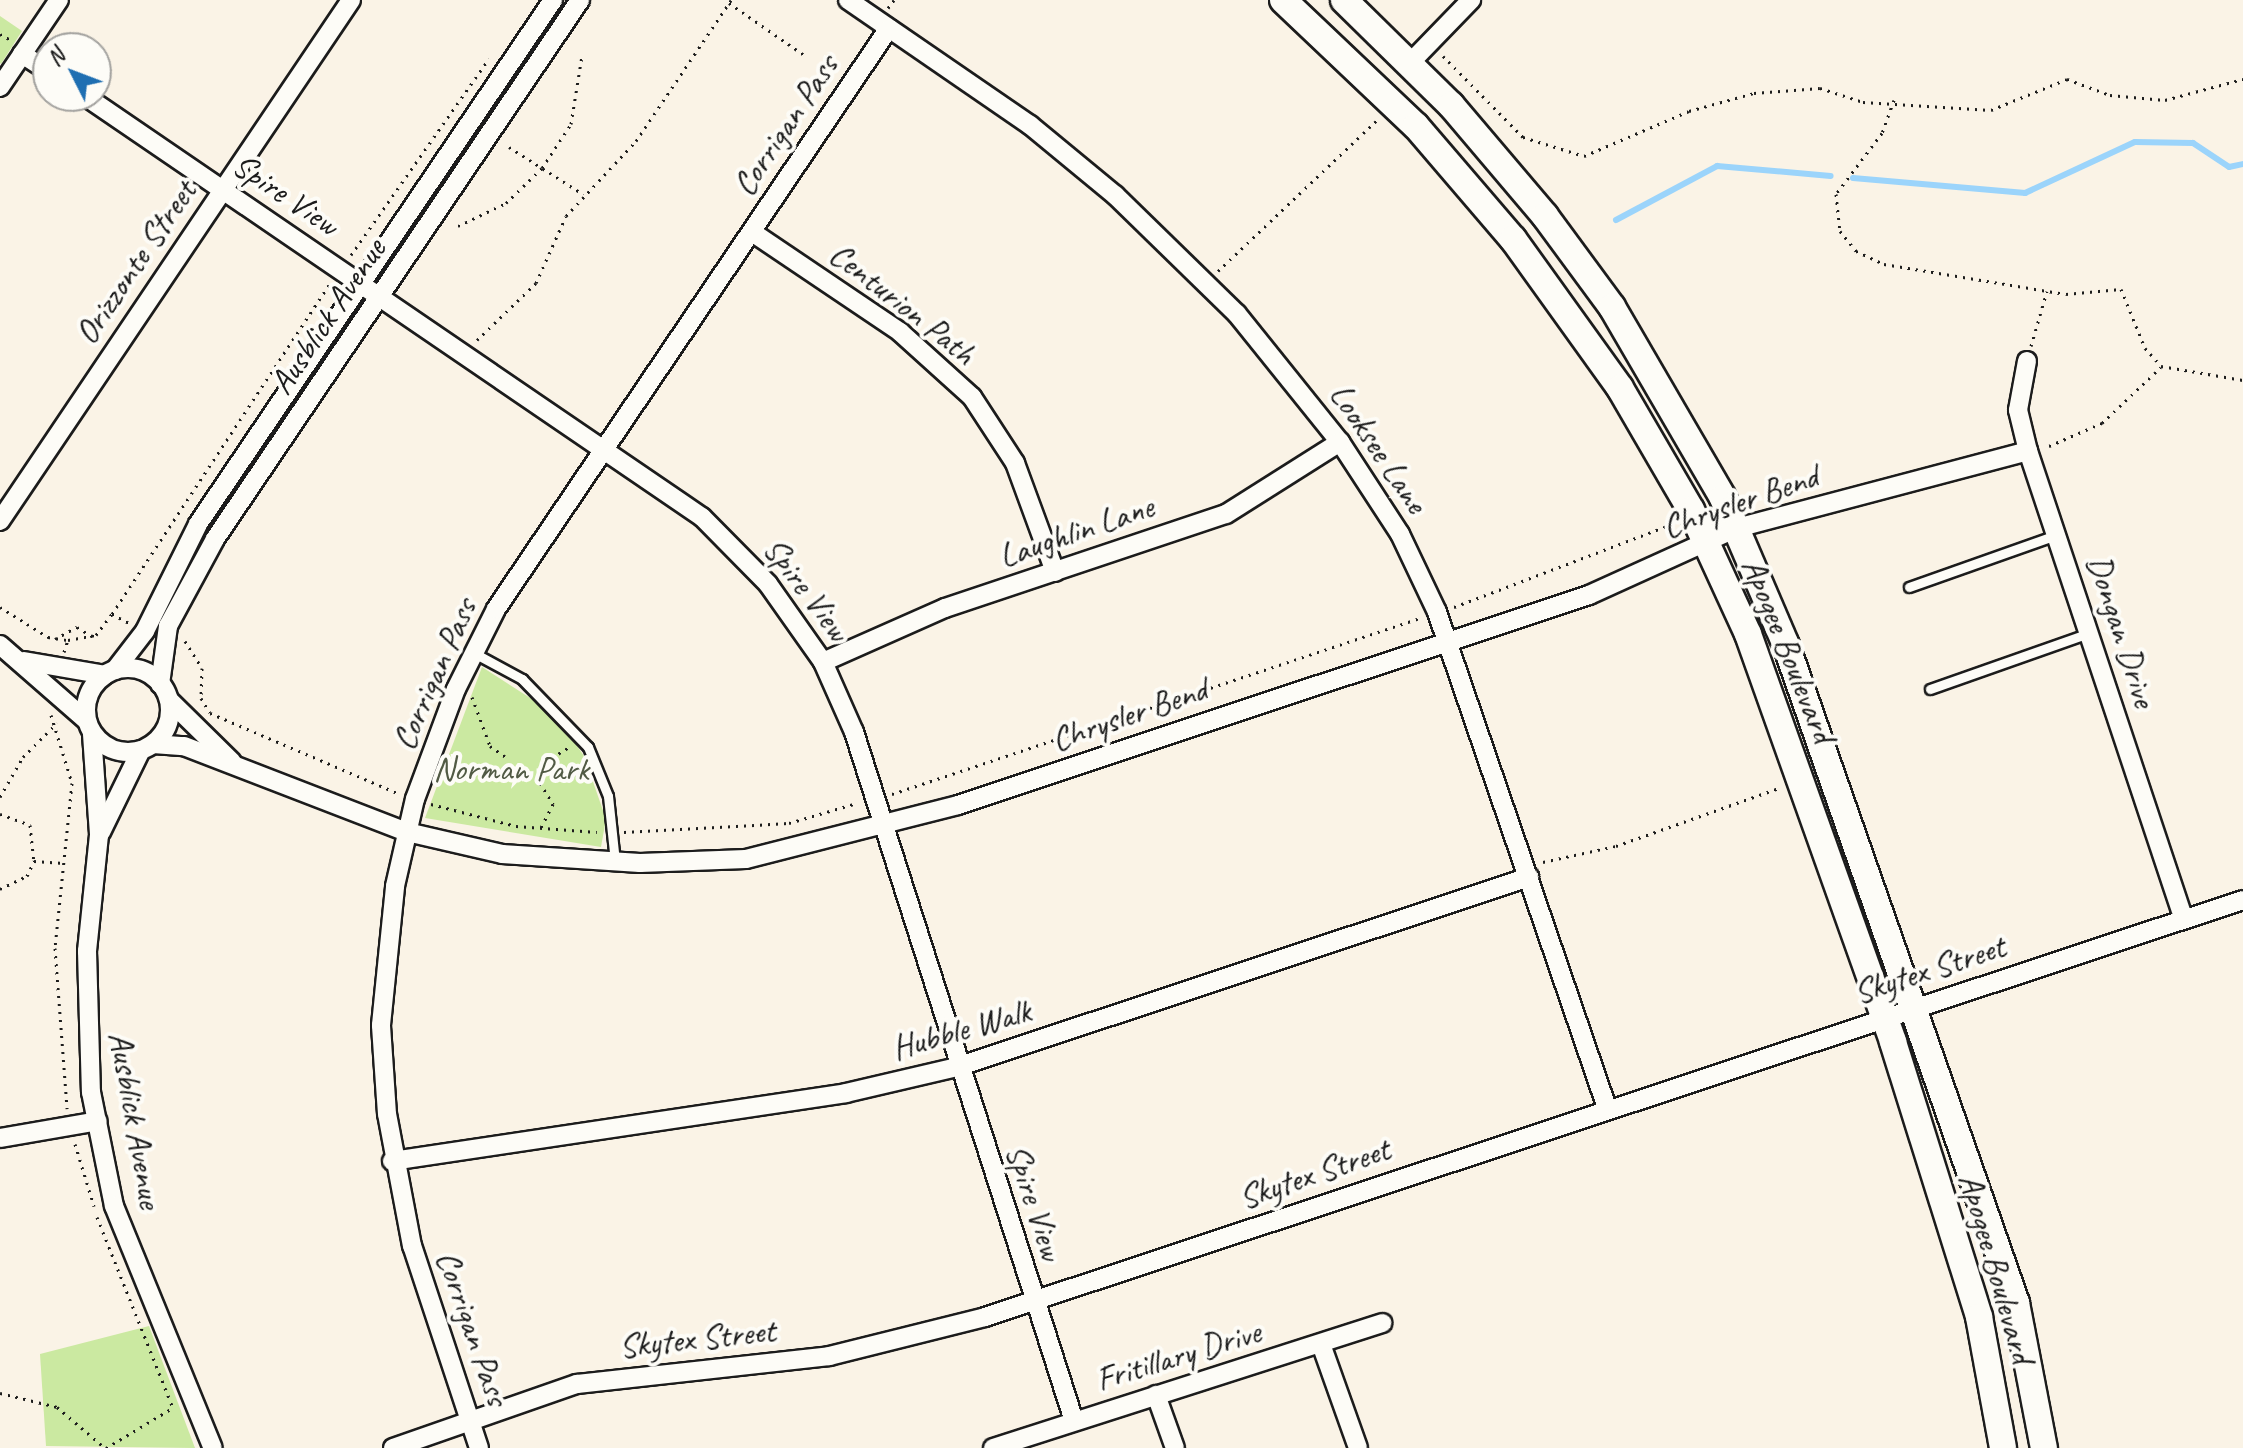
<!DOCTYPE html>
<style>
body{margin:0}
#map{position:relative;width:2243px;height:1448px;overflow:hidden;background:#faf3e6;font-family:Caveat,sans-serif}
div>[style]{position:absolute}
.green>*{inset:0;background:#cbe9a1}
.stream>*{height:6px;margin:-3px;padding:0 3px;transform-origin:3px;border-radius:3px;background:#9bd4fb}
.path>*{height:3px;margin-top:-1.5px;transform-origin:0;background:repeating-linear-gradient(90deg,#1c1c1c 0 2px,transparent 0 8px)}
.roads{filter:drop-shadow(2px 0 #1c1c1c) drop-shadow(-2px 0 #1c1c1c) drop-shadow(0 2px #1c1c1c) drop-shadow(0 -2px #1c1c1c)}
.lane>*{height:9px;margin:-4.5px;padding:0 4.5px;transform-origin:4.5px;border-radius:4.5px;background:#fdfcf7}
.street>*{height:18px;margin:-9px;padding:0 9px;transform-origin:9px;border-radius:9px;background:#fdfcf7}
.street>.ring{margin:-9px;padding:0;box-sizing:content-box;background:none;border:18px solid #fdfcf7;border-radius:50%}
.secondary>*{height:26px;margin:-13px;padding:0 13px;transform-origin:13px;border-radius:13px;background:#fdfcf7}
span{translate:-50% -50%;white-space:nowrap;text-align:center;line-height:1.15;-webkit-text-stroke:8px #fdfcf7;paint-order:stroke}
.street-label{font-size:34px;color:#1c1c1c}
.park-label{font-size:34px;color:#515a44}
.north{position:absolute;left:32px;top:32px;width:80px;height:80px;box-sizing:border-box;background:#fdfcf7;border:2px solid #a3a29f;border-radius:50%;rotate:312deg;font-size:22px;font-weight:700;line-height:32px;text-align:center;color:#1c1c1c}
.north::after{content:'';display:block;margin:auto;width:28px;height:36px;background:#1f6fb2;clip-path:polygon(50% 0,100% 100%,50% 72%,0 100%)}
</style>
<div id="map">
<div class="green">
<div style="clip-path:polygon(0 16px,22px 31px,1px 64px,0 63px)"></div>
<div style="clip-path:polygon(482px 667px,555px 714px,584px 756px,606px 819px,601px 847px,425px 818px)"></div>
<div style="clip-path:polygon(149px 1326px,195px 1448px,46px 1446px,40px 1354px)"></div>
</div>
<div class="stream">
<div style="left:1853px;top:178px;width:173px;rotate:5deg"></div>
<div style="left:2025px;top:193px;width:121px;rotate:-24.9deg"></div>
<div style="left:2135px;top:142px;width:58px;rotate:1deg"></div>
<div style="left:2193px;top:143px;width:43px;rotate:33.7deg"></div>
<div style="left:2229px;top:167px;width:14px;rotate:-12deg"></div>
<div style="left:1616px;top:220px;width:115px;rotate:-28.1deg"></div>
<div style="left:1717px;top:166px;width:114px;rotate:5deg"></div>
</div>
<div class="path">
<div style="left:729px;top:3px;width:91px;rotate:34.7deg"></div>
<div style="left:888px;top:8px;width:10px;rotate:-53deg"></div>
<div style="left:0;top:34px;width:13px;rotate:29deg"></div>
<div style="left:1443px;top:56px;width:114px;rotate:45.4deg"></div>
<div style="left:1523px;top:137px;width:64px;rotate:17.3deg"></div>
<div style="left:1584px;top:156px;width:114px;rotate:-23.2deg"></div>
<div style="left:1689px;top:111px;width:67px;rotate:-15.5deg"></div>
<div style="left:1754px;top:93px;width:66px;rotate:-4.3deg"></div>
<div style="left:1820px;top:88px;width:45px;rotate:18deg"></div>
<div style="left:1863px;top:102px;width:128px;rotate:3.6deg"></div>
<div style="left:1991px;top:110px;width:82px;rotate:-22.2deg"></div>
<div style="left:2067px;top:79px;width:46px;rotate:20.4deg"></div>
<div style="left:2110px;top:95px;width:55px;rotate:5.2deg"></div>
<div style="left:2165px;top:100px;width:81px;rotate:-15.1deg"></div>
<div style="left:1894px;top:100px;width:35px;rotate:110deg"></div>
<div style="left:1882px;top:133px;width:76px;rotate:127deg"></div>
<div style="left:1836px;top:194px;width:37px;rotate:84deg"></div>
<div style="left:1840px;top:231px;width:26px;rotate:51deg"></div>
<div style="left:1856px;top:251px;width:31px;rotate:25deg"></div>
<div style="left:1884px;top:264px;width:184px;rotate:9.4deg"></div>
<div style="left:2066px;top:294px;width:55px;rotate:-5.2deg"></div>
<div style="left:2121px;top:289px;width:64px;rotate:67.9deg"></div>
<div style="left:2145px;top:348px;width:24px;rotate:48deg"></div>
<div style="left:2161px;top:366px;width:83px;rotate:9.7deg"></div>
<div style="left:509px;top:147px;width:88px;rotate:32.4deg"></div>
<div style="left:458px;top:226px;width:53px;rotate:-25.6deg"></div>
<div style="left:506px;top:203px;width:50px;rotate:-44.2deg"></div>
<div style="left:542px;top:168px;width:53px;rotate:-56.6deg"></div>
<div style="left:571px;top:124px;width:70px;rotate:-80.9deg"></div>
<div style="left:351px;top:255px;width:240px;rotate:-54.9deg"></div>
<div style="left:1218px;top:271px;width:219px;rotate:-43.5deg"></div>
<div style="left:477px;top:340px;width:82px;rotate:-44deg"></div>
<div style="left:536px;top:283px;width:73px;rotate:-65.9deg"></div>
<div style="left:566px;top:216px;width:103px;rotate:-47deg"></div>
<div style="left:636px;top:141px;width:170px;rotate:-56deg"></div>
<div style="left:2031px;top:346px;width:57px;rotate:-73.8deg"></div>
<div style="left:2049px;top:446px;width:58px;rotate:-23.5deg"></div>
<div style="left:2102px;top:423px;width:81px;rotate:-43.5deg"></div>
<div style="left:0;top:607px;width:57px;rotate:32deg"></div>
<div style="left:48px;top:637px;width:20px;rotate:9deg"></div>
<div style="left:1454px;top:607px;width:231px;rotate:-20.8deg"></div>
<div style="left:112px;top:614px;width:19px;rotate:28deg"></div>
<div style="left:55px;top:639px;width:25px;rotate:-29deg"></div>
<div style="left:77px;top:627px;width:19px;rotate:32deg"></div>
<div style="left:185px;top:641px;width:32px;rotate:58deg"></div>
<div style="left:202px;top:668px;width:30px;rotate:92deg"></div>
<div style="left:201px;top:698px;width:17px;rotate:59deg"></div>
<div style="left:210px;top:713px;width:204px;rotate:23.1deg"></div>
<div style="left:64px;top:652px;width:13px;rotate:-72deg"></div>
<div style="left:68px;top:640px;width:28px;rotate:-10deg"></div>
<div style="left:96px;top:635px;width:26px;rotate:-53deg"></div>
<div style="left:112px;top:614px;width:396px;rotate:-56.6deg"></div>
<div style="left:472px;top:697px;width:52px;rotate:69.8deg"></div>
<div style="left:490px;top:746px;width:21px;rotate:35deg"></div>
<div style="left:51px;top:715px;width:71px;rotate:72.8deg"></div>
<div style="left:72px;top:783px;width:166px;rotate:95.9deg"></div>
<div style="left:55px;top:948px;width:161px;rotate:85.7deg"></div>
<div style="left:545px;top:762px;width:28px;rotate:-32deg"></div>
<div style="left:540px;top:783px;width:25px;rotate:58deg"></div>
<div style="left:553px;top:804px;width:27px;rotate:117deg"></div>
<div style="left:892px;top:794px;width:557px;rotate:-18.43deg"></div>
<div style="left:0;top:797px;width:46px;rotate:-60.1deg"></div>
<div style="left:23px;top:757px;width:48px;rotate:-45deg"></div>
<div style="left:431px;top:804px;width:88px;rotate:14.5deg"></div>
<div style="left:516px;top:826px;width:81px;rotate:4.2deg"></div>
<div style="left:0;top:814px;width:32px;rotate:20deg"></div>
<div style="left:30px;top:825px;width:36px;rotate:84deg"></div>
<div style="left:34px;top:861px;width:30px;rotate:4deg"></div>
<div style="left:624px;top:832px;width:165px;rotate:-3.1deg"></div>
<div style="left:789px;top:823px;width:71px;rotate:-16.4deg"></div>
<div style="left:1543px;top:862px;width:75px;rotate:-12.4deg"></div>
<div style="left:1616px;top:846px;width:173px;rotate:-19.6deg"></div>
<div style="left:0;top:889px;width:30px;rotate:-26deg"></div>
<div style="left:27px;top:876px;width:17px;rotate:-65deg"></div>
<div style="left:75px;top:1144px;width:65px;rotate:73deg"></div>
<div style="left:97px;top:1217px;width:206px;rotate:68.3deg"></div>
<div style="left:0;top:1393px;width:59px;rotate:13.8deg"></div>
<div style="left:57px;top:1407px;width:63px;rotate:40.5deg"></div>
<div style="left:106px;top:1448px;width:79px;rotate:-31.1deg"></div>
</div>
<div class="roads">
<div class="lane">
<div style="left:1909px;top:587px;width:156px;rotate:-19.5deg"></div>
<div style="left:474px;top:653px;width:55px;rotate:28.4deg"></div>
<div style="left:522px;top:679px;width:95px;rotate:45.9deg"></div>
<div style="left:588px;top:747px;width:53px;rotate:67.8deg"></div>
<div style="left:608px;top:796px;width:65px;rotate:83.9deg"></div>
<div style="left:1930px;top:689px;width:169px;rotate:-19.4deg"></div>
</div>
<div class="street">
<div style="left:848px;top:0;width:221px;rotate:34.5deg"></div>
<div style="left:1030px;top:125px;width:110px;rotate:39.5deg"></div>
<div style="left:1115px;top:195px;width:170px;rotate:44.3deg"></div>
<div style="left:1237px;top:314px;width:164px;rotate:51.2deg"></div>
<div style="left:1340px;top:442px;width:110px;rotate:56.9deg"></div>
<div style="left:1400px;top:534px;width:86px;rotate:64.6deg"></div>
<div style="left:1437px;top:612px;width:524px;rotate:71.08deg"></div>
<div style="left:22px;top:54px;width:31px;rotate:33deg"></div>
<div style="left:1410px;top:63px;width:88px;rotate:-45.9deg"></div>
<div style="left:0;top:87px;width:105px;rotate:-55.9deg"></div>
<div style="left:85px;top:96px;width:747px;rotate:34.31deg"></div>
<div style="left:702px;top:517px;width:94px;rotate:45.4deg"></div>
<div style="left:768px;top:584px;width:95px;rotate:54.8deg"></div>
<div style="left:823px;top:662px;width:77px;rotate:66.1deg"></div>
<div style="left:854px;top:732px;width:723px;rotate:72.29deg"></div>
<div style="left:752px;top:232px;width:179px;rotate:34deg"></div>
<div style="left:900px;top:332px;width:97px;rotate:42.1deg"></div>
<div style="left:972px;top:397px;width:79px;rotate:56.9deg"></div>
<div style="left:1015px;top:463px;width:116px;rotate:69.8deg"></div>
<div style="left:2027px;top:361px;width:50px;rotate:100.4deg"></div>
<div style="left:2018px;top:410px;width:42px;rotate:76.3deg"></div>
<div style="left:2028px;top:451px;width:493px;rotate:71.6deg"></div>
<div style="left:0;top:521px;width:628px;rotate:-56.03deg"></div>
<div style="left:0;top:645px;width:114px;rotate:41.1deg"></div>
<div style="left:24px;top:661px;width:82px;rotate:9.8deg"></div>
<div style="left:823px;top:662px;width:133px;rotate:-23.9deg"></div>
<div style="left:945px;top:608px;width:296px;rotate:-18.5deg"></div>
<div style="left:1226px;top:514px;width:135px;rotate:-32.3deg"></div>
<div class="ring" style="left:86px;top:668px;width:66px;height:66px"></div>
<div style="left:115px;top:670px;width:49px;rotate:-52.4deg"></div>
<div style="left:145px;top:631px;width:119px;rotate:-63.6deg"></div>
<div style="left:198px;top:524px;width:633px;rotate:-55.88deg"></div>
<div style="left:160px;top:684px;width:59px;rotate:-82.1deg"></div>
<div style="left:168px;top:626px;width:99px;rotate:-61.6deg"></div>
<div style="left:215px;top:539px;width:651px;rotate:-55.89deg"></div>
<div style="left:169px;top:700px;width:88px;rotate:44.5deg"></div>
<div style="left:92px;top:734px;width:101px;rotate:86deg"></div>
<div style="left:99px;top:835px;width:117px;rotate:95.9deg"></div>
<div style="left:87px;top:951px;width:141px;rotate:88.4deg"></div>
<div style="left:91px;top:1092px;width:116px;rotate:78.6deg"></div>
<div style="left:114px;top:1206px;width:261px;rotate:67.8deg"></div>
<div style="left:153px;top:744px;width:31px;rotate:4deg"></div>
<div style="left:184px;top:746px;width:239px;rotate:21.1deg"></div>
<div style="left:407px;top:832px;width:98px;rotate:13deg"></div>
<div style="left:502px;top:854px;width:138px;rotate:3.7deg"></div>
<div style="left:640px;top:863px;width:106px;rotate:-2.2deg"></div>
<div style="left:746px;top:859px;width:219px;rotate:-14.3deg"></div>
<div style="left:958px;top:805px;width:665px;rotate:-18.41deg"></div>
<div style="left:1589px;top:595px;width:162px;rotate:-24.4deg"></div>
<div style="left:1737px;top:528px;width:301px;rotate:-14.8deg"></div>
<div style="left:101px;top:832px;width:91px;rotate:-64deg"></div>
<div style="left:0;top:1138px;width:99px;rotate:-9.8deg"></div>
<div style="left:392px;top:1161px;width:459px;rotate:-8.5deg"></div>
<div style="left:846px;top:1093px;width:114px;rotate:-13.2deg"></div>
<div style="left:957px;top:1067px;width:603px;rotate:-18.37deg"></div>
<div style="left:1321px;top:1344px;width:110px;rotate:70.4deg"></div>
<div style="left:1156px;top:1395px;width:56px;rotate:70.3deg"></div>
<div style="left:393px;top:1448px;width:195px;rotate:-19.2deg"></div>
<div style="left:577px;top:1384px;width:254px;rotate:-6.3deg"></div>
<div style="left:829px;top:1356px;width:161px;rotate:-14deg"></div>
<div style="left:985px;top:1317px;width:1325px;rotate:-18.34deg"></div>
<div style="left:479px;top:1448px;width:213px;rotate:-108.3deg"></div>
<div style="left:412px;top:1246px;width:134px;rotate:-100.7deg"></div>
<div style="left:387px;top:1114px;width:89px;rotate:-93.9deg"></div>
<div style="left:381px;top:1025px;width:140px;rotate:-84.2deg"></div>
<div style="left:395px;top:886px;width:89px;rotate:-77.1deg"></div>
<div style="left:415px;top:799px;width:117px;rotate:-69.6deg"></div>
<div style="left:456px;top:689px;width:89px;rotate:-63.4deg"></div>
<div style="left:496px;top:609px;width:701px;rotate:-55.92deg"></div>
<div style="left:993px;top:1448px;width:409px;rotate:-17.8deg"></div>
</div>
<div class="secondary">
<div style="left:1283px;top:0;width:183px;rotate:43.5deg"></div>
<div style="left:1416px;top:126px;width:149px;rotate:49.4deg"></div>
<div style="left:1513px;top:239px;width:183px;rotate:54.3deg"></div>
<div style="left:1620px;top:388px;width:141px;rotate:59.8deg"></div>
<div style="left:1691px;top:510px;width:136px;rotate:65.3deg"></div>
<div style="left:1748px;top:634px;width:433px;rotate:70.4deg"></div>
<div style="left:1893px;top:1042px;width:288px;rotate:72.6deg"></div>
<div style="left:1979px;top:1317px;width:133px;rotate:79.6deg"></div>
<div style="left:1344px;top:0;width:150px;rotate:44.5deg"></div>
<div style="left:1451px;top:105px;width:145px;rotate:49.7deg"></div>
<div style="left:1545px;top:216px;width:113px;rotate:53.6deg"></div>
<div style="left:1612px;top:307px;width:221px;rotate:59.8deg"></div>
<div style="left:1723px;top:498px;width:160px;rotate:66.8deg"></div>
<div style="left:1786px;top:645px;width:697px;rotate:70.73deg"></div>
<div style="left:2016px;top:1303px;width:148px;rotate:79.1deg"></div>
</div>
</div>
<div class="street-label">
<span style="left:785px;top:125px;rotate:-56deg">Corrigan Pass</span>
<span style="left:286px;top:194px;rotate:34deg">Spire View</span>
<span style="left:135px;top:262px;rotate:-56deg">Orizzonte Street</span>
<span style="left:903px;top:303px;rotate:38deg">Centurion Path</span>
<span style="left:327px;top:316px;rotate:-56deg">Ausblick Avenue</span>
<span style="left:1379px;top:448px;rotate:56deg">Looksee Lane</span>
<span style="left:1740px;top:501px;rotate:-19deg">Chrysler Bend</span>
<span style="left:1076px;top:531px;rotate:-19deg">Laughlin Lane</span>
<span style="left:807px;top:589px;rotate:53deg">Spire View</span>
<span style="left:2122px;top:631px;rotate:72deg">Dongan Drive</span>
<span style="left:1789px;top:650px;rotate:68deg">Apogee Boulevard</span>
<span style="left:434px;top:674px;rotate:-66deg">Corrigan Pass</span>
<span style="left:1129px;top:714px;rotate:-19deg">Chrysler Bend</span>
<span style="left:1929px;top:969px;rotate:-18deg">Skytex Street</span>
<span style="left:961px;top:1029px;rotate:-16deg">Hubble Walk</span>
<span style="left:136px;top:1120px;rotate:80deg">Ausblick Avenue</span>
<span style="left:1314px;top:1173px;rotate:-19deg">Skytex Street</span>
<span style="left:1035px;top:1202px;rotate:72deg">Spire View</span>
<span style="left:1997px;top:1268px;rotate:74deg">Apogee Boulevard</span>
<span style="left:473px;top:1328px;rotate:71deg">Corrigan Pass</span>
<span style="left:697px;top:1338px;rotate:-6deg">Skytex Street</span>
<span style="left:1178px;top:1355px;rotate:-17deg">Fritillary Drive</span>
</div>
<div class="park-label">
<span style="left:511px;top:769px">Norman Park</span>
</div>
<div class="north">N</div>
</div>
